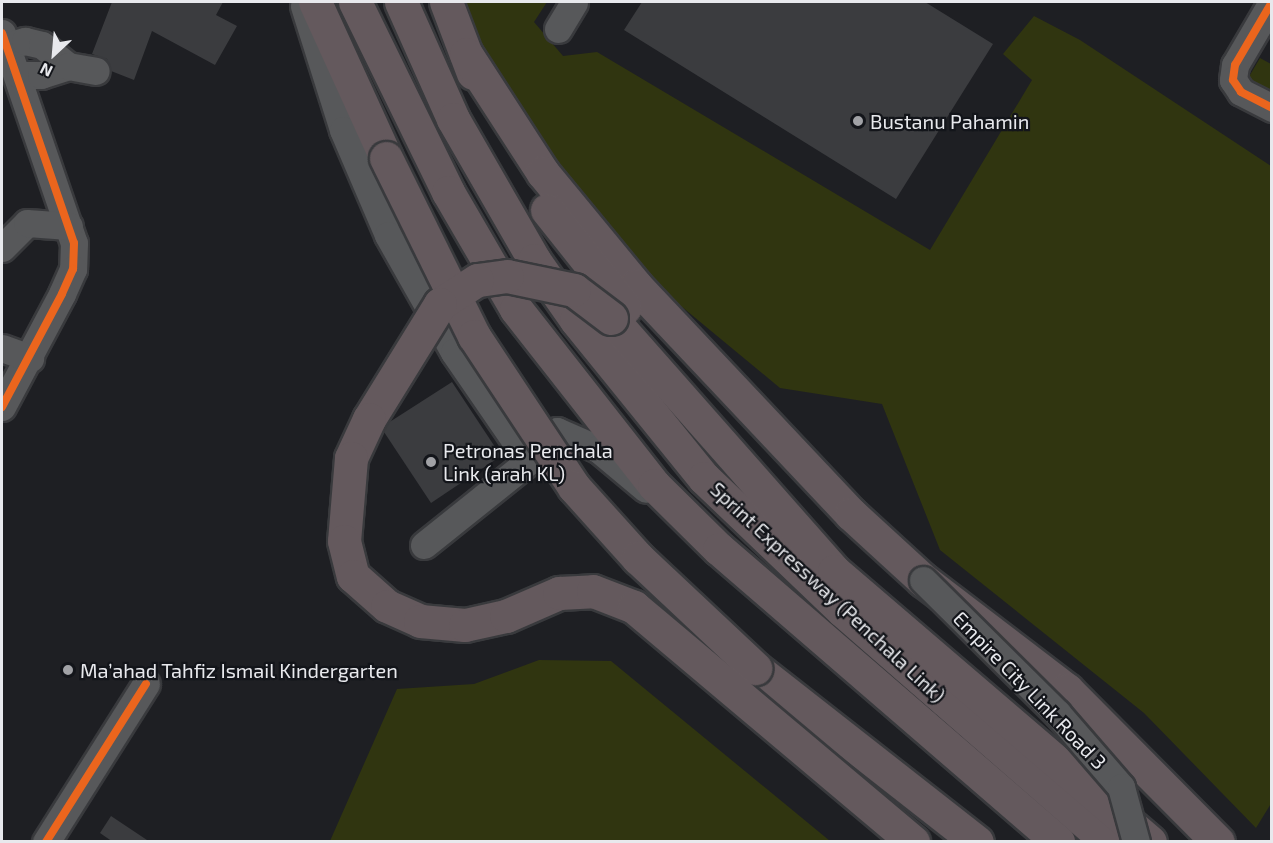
<!DOCTYPE html>
<meta charset="utf-8">
<style>
body{margin:0}
#map{position:relative;width:1273px;height:843px;overflow:hidden;background:#1e1f23;font-family:"Exo 2",sans-serif}
div>[style]{position:absolute}
.green>*{inset:0;background:#303510}
.building>*{inset:0;background:#3b3c3f}
.roads{filter:drop-shadow(2px 0 #393a3d) drop-shadow(-2px 0 #393a3d) drop-shadow(0 2px #393a3d) drop-shadow(0 -2px #393a3d)}
.minor>*{height:27px;margin:-13.5px;padding:0 13.5px;transform-origin:13.5px;border-radius:13.5px;background:#57585a}
.highway>*{height:33px;margin:-16.5px;padding:0 16.5px;transform-origin:16.5px;border-radius:16.5px;background:#64595d}
.bridges{filter:drop-shadow(2px 0 #393a3d) drop-shadow(-2px 0 #393a3d) drop-shadow(0 2px #393a3d) drop-shadow(0 -2px #393a3d)}
.minor-bridge>*{height:27px;margin:-13.5px;padding:0 13.5px;transform-origin:13.5px;border-radius:13.5px;background:#57585a}
.highway-bridge>*{height:33px;margin:-16.5px;padding:0 16.5px;transform-origin:16.5px;border-radius:16.5px;background:#64595d}
.cycleway>*{height:8px;margin:-4px;padding:0 4px;transform-origin:4px;border-radius:4px;background:#eb651d}
.dots>*{width:16px;height:16px;translate:-50% -50%;box-sizing:border-box;border:3px solid #13151a;border-radius:50%}
span{translate:-50% -50%;white-space:nowrap;text-align:center;line-height:1.15;-webkit-text-stroke:4.5px #13151a;paint-order:stroke}
.poi-label{font-size:20px;color:#e8e9ed}
.left{translate:0 -50%;text-align:left}
.street-label{font-size:20px;color:#e8e9ed}
.frame{position:absolute;inset:0;border:3px solid #e8e9ed;pointer-events:none}
.north{position:absolute;left:24px;top:24px;width:60px;height:60px;-webkit-text-stroke:4px #13151a;paint-order:stroke;rotate:206deg;font-size:16px;font-weight:700;line-height:24px;text-align:center;color:#e8e9ed}
.north::after{content:'';display:block;margin:auto;width:21px;height:27px;background:#e8e9ed;clip-path:polygon(50% 0,100% 100%,50% 72%,0 100%)}
</style>
<div id="map">
<div class="green">
<div style="clip-path:polygon(461px 2px,547px 2px,534px 22px,563px 56px,597px 52px,930px 250px,1032px 80px,1003px 54px,1034px 16px,1080px 40px,1271px 166px,1272px 802px,1256px 828px,1144px 713px,940px 550px,882px 404px,780px 388px,635px 268px,553px 164px,478px 48px)"></div>
<div style="clip-path:polygon(1260px 58px,1271px 64px,1271px 96px,1247px 80px)"></div>
<div style="clip-path:polygon(539px 660px,611px 661px,830px 841px,330px 841px,397px 689px,474px 684px)"></div>
</div>
<div class="building">
<div style="clip-path:polygon(112px 2px,223px 2px,216px 15px,237px 26px,215px 65px,152px 31px,134px 80px,111px 71px,107px 59px,92px 54px)"></div>
<div style="clip-path:polygon(642px 2px,925px 2px,993px 44px,896px 199px,624px 30px)"></div>
<div style="clip-path:polygon(452px 382px,501px 456px,431px 503px,384px 432px,388px 423px)"></div>
<div style="clip-path:polygon(111px 816px,150px 842px,113px 842px,100px 833px)"></div>
</div>
<div class="roads">
<div class="minor">
<div style="left:1272px;top:2px;width:73px;rotate:120.4deg"></div>
<div style="left:1235px;top:65px;width:15px;rotate:98deg"></div>
<div style="left:1233px;top:80px;width:14px;rotate:56deg"></div>
<div style="left:1241px;top:92px;width:35px;rotate:27deg"></div>
<div style="left:304px;top:6px;width:130px;rotate:72.5deg"></div>
<div style="left:343px;top:130px;width:114px;rotate:66.8deg"></div>
<div style="left:388px;top:235px;width:134px;rotate:60.6deg"></div>
<div style="left:454px;top:352px;width:132px;rotate:55.5deg"></div>
<div style="left:558px;top:29px;width:31px;rotate:-59deg"></div>
<div style="left:2px;top:33px;width:222px;rotate:71.1deg"></div>
<div style="left:74px;top:243px;width:26px;rotate:92deg"></div>
<div style="left:73px;top:269px;width:27px;rotate:114deg"></div>
<div style="left:62px;top:294px;width:128px;rotate:118deg"></div>
<div style="left:7px;top:46px;width:19px;rotate:-16deg"></div>
<div style="left:25px;top:41px;width:17px;rotate:13deg"></div>
<div style="left:42px;top:45px;width:33px;rotate:39deg"></div>
<div style="left:19px;top:75px;width:22px"></div>
<div style="left:41px;top:75px;width:28px;rotate:-18deg"></div>
<div style="left:68px;top:66px;width:28px;rotate:10deg"></div>
<div style="left:2px;top:248px;width:35px;rotate:-45deg"></div>
<div style="left:27px;top:223px;width:42px;rotate:4.1deg"></div>
<div style="left:2px;top:348px;width:30px;rotate:20deg"></div>
<div style="left:424px;top:545px;width:134px;rotate:-38.7deg"></div>
<div style="left:529px;top:461px;width:41px;rotate:-47deg"></div>
<div style="left:557px;top:431px;width:45px;rotate:23.7deg"></div>
<div style="left:598px;top:449px;width:62px;rotate:39.8deg"></div>
<div style="left:46px;top:842px;width:187px;rotate:-57.7deg"></div>
</div>
<div class="highway">
<div style="left:315px;top:2px;width:171px;rotate:65.5deg"></div>
<div style="left:355px;top:2px;width:212px;rotate:63.9deg"></div>
<div style="left:448px;top:192px;width:135px;rotate:59.8deg"></div>
<div style="left:516px;top:309px;width:224px;rotate:51.9deg"></div>
<div style="left:654px;top:485px;width:91px;rotate:44.6deg"></div>
<div style="left:719px;top:549px;width:448px;rotate:40.8deg"></div>
<div style="left:401px;top:2px;width:128px;rotate:66deg"></div>
<div style="left:453px;top:119px;width:163px;rotate:60.1deg"></div>
<div style="left:534px;top:260px;width:73px;rotate:55deg"></div>
<div style="left:576px;top:320px;width:203px;rotate:51deg"></div>
<div style="left:704px;top:478px;width:191px;rotate:43.7deg"></div>
<div style="left:842px;top:610px;width:353px;rotate:41.1deg"></div>
<div style="left:446px;top:2px;width:76px;rotate:69.2deg"></div>
<div style="left:466px;top:54px;width:142px;rotate:57.1deg"></div>
<div style="left:543px;top:173px;width:146px;rotate:50.5deg"></div>
<div style="left:636px;top:286px;width:313px;rotate:46.7deg"></div>
<div style="left:851px;top:514px;width:98px;rotate:42.5deg"></div>
<div style="left:923px;top:580px;width:181px;rotate:37.4deg"></div>
<div style="left:1067px;top:690px;width:214px;rotate:45.2deg"></div>
<div style="left:547px;top:210px;width:125px;rotate:51.5deg"></div>
<div style="left:611px;top:318px;width:337px;rotate:48.6deg"></div>
<div style="left:834px;top:571px;width:416px;rotate:40.6deg"></div>
<div style="left:755px;top:668px;width:282px;rotate:38.1deg"></div>
</div>
</div>
<div class="bridges">
<div class="minor-bridge">
<div style="left:923px;top:580px;width:189px;rotate:44.8deg"></div>
<div style="left:1057px;top:713px;width:98px;rotate:49.1deg"></div>
<div style="left:1121px;top:787px;width:57px;rotate:74.7deg"></div>
</div>
<div class="highway-bridge">
<div style="left:386px;top:158px;width:199px;rotate:63.7deg"></div>
<div style="left:474px;top:336px;width:181px;rotate:56.5deg"></div>
<div style="left:574px;top:487px;width:96px;rotate:48deg"></div>
<div style="left:638px;top:558px;width:161px;rotate:43.2deg"></div>
<div style="left:611px;top:318px;width:46px;rotate:-142.9deg"></div>
<div style="left:574px;top:290px;width:68px;rotate:-168.2deg"></div>
<div style="left:507px;top:276px;width:30px;rotate:172deg"></div>
<div style="left:477px;top:280px;width:44px;rotate:147deg"></div>
<div style="left:440px;top:304px;width:135px;rotate:121.7deg"></div>
<div style="left:369px;top:419px;width:43px;rotate:114.8deg"></div>
<div style="left:351px;top:458px;width:83px;rotate:94.8deg"></div>
<div style="left:344px;top:541px;width:36px;rotate:76deg"></div>
<div style="left:353px;top:576px;width:45px;rotate:41.4deg"></div>
<div style="left:387px;top:606px;width:36px;rotate:24deg"></div>
<div style="left:420px;top:621px;width:45px;rotate:5.1deg"></div>
<div style="left:465px;top:625px;width:42px;rotate:-12.4deg"></div>
<div style="left:506px;top:616px;width:58px;rotate:-23.5deg"></div>
<div style="left:559px;top:593px;width:34px;rotate:-3deg"></div>
<div style="left:593px;top:591px;width:44px;rotate:21.3deg"></div>
<div style="left:634px;top:607px;width:365px;rotate:40.1deg"></div>
</div>
</div>
<div class="cycleway">
<div style="left:1272px;top:2px;width:73px;rotate:120.4deg"></div>
<div style="left:1235px;top:65px;width:15px;rotate:98deg"></div>
<div style="left:1233px;top:80px;width:14px;rotate:56deg"></div>
<div style="left:1241px;top:92px;width:35px;rotate:27deg"></div>
<div style="left:2px;top:33px;width:222px;rotate:71.1deg"></div>
<div style="left:74px;top:243px;width:26px;rotate:92deg"></div>
<div style="left:73px;top:269px;width:27px;rotate:114deg"></div>
<div style="left:62px;top:294px;width:128px;rotate:118deg"></div>
<div style="left:46px;top:842px;width:187px;rotate:-57.7deg"></div>
</div>
<div class="dots">
<div style="left:858px;top:121px;background:#a1a2a6"></div>
<div style="left:431px;top:462px;background:#a1a2a6"></div>
<div style="left:68px;top:670px;background:#a1a2a6"></div>
</div>
<div class="poi-label">
<span class="left" style="left:870px;top:121px">Bustanu Pahamin</span>
<span class="left" style="left:443px;top:462px">Petronas Penchala<br>Link (arah KL)</span>
<span class="left" style="left:80px;top:670px">Ma’ahad Tahfiz Ismail Kindergarten</span>
</div>
<div class="street-label">
<span style="left:828px;top:592px;rotate:43deg">Sprint Expressway (Penchala Link)</span>
<span style="left:1030px;top:690px;rotate:46deg">Empire City Link Road 3</span>
</div>
<div class="frame"></div>
<div class="north">N</div>
</div>
